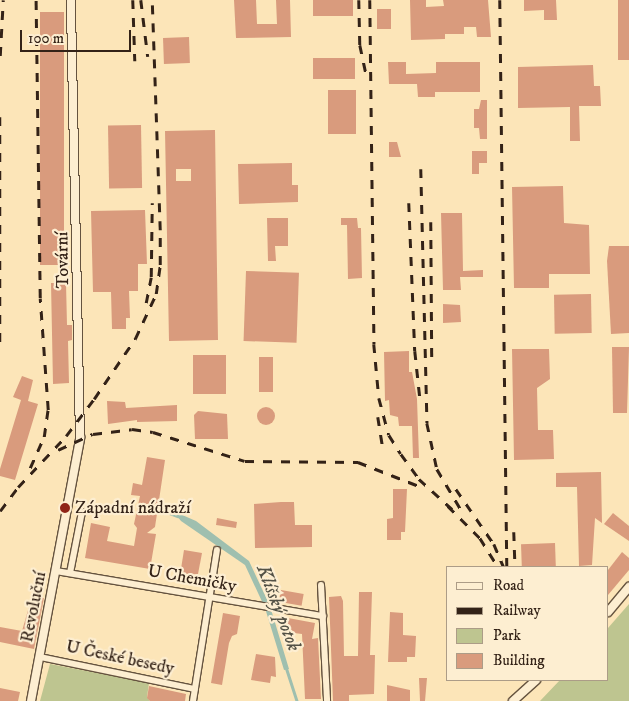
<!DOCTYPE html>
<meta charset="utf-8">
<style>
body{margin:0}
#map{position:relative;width:629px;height:701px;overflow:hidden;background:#fce5b8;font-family:"IM FELL DW Pica",serif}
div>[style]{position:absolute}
.green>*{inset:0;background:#bec590}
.water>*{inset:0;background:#9fbfaf}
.stream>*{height:2.5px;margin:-1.25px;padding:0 1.25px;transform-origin:1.25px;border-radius:1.25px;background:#9fbfaf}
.building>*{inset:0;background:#d99b7d;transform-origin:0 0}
.round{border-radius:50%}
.roads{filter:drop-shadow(1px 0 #65533f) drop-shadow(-1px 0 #65533f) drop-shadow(0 1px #65533f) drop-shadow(0 -1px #65533f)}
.minor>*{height:6px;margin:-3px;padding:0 3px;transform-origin:3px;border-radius:3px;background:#fdeed1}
.tertiary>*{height:8px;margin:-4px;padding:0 4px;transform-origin:4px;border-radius:4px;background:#fdeed1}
.rail>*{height:2.5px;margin-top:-1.25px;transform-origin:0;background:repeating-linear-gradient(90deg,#332217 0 9px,transparent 0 18px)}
.dots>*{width:14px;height:14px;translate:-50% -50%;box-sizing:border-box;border:2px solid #fdeed1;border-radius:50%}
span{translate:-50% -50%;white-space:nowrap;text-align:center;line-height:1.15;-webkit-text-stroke:4.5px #fdeed1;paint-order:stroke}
.street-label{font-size:18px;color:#332217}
.poi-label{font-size:18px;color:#332217}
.left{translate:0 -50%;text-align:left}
.water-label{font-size:19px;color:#535145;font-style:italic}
.legend{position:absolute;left:446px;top:566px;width:162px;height:115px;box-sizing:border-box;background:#fdeed1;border:1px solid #ac9c87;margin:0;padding:6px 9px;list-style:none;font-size:15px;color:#332217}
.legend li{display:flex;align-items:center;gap:10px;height:25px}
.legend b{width:25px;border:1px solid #ac9c87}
.scale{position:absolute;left:20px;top:30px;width:111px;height:22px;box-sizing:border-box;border:2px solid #332217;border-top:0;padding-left:6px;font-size:15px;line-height:18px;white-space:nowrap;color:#332217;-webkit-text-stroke:4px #fdeed1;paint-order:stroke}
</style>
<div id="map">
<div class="green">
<div style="clip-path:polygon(629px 604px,629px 701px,540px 701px,560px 680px,608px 680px,608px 628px)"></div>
<div style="clip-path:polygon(50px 664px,149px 683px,147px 697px,150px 701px,40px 701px)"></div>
</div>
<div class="water">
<div style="clip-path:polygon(180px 514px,196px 521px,249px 561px,270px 606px,289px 669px,284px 670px,265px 608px,245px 565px,181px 521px,177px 516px)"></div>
</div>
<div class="stream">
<div style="left:162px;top:510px;width:17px;rotate:21deg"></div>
<div style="left:286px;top:667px;width:36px;rotate:72deg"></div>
</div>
<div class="building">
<div style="clip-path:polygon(234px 0,256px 0,257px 24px,277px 24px,276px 0,290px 0,291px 37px,236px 38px)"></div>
<div style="left:313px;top:0;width:40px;height:16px"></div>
<div style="clip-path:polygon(410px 0,426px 0,426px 7px,444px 6px,443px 0,488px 0,491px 37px,477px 37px,476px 27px,464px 27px,464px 34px,445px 34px,445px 39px,411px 40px)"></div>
<div style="clip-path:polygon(524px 0,556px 0,557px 20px,544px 20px,544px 10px,524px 11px)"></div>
<div style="left:618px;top:0;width:11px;height:60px"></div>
<div style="left:377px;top:9px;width:14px;height:20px"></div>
<div style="left:40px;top:12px;width:24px;height:253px"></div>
<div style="left:189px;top:37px;width:26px;height:26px;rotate:88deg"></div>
<div style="left:355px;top:58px;width:21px;height:42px;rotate:90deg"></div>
<div style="clip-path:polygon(388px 62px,406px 62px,406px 74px,436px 73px,436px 62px,480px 62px,480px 92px,435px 92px,435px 97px,418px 97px,417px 84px,389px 84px)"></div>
<div style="clip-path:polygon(593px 65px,594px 86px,600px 86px,601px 106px,579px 106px,580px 141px,570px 141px,570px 107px,518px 108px,518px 67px)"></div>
<div style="left:328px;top:90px;width:28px;height:44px"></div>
<div style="clip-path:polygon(481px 100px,487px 100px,487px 139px,480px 139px,479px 128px,474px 128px,474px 109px,479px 109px)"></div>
<div style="left:141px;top:125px;width:63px;height:33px;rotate:89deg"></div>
<div style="clip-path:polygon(evenodd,215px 130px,218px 340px,169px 341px,165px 131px,215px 130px,176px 169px,191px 169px,191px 181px,176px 181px,176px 169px)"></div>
<div style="clip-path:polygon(389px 142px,397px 142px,401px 157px,389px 157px)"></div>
<div style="clip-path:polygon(472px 151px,487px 151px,487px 163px,479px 163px,479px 174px,472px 174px)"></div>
<div style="clip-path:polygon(292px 163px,292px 185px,298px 185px,298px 202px,239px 204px,238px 164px)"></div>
<div style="clip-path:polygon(563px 186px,564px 223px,589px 225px,590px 274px,549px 274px,549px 288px,514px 288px,512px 187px)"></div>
<div style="clip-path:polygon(145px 210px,147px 264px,138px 264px,138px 291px,129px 291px,130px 318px,126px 318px,126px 329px,112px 329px,111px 292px,93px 292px,91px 211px)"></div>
<div style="clip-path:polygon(441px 213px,462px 213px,463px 271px,483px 270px,483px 277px,460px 277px,461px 290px,443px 290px)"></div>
<div style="clip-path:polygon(267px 218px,288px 218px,288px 246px,275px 246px,276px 261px,268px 261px)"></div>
<div style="clip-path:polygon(341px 218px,357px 218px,358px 228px,361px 228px,362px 278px,348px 279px,347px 225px,341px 225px)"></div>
<div style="clip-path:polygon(609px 246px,629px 246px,629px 333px,611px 334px,607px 261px)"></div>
<div style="left:246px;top:271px;width:53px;height:70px;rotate:2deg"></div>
<div style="clip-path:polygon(51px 283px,66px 283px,67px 325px,72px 325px,72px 340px,68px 341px,69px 383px,53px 384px)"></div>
<div style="left:591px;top:294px;width:39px;height:37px;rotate:89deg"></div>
<div style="clip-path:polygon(443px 304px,460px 305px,461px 322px,443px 323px)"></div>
<div style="clip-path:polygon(612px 347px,629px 347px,627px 413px,613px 413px)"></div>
<div style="clip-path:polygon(512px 349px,549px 349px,550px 379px,537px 388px,538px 430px,553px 430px,554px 459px,514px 460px)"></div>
<div style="clip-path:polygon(409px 351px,409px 372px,412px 372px,417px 399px,419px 458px,413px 458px,412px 426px,399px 426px,398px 417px,390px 415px,389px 400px,385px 401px,384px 352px)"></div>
<div style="left:193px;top:355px;width:33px;height:39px"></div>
<div style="left:259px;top:357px;width:14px;height:35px"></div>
<div style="clip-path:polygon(22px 376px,33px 380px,28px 401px,38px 404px,15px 480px,0 476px,0 469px,21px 400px,13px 397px)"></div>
<div style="clip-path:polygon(107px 401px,125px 402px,126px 408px,177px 405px,177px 421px,137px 422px,137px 420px,108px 424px)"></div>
<div class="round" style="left:257px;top:407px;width:18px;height:18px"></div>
<div style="clip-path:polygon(198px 411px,227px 414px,228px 439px,195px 439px,194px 415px)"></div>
<div style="clip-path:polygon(147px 457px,165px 460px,155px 527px,147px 533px,156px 534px,150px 569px,85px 558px,91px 523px,110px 527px,107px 541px,134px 546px,137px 528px,134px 524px,140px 496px,131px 495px,133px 483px,142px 485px)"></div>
<div style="clip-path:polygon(601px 472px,602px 523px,595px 518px,592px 565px,579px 566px,577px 487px,556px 487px,556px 473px)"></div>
<div style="clip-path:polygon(393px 489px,407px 489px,405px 532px,401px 532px,401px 540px,387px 540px,387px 519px,393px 518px)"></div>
<div style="clip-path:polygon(281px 502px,294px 502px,295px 525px,312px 525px,312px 547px,255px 548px,254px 504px)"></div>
<div style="clip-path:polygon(613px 513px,629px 526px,629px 541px,604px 524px)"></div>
<div style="clip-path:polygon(217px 518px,237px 522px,236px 528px,216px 525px)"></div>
<div style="left:555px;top:543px;width:24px;height:34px;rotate:88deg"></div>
<div style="clip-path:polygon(184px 550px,202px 553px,198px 574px,180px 575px)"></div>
<div style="clip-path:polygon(622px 552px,629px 558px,629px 570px,608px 595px,608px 570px)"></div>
<div style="left:281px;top:590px;width:23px;height:12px;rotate:10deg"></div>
<div style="clip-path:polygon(359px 592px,372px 592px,370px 655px,375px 655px,374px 694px,349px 695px,349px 701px,333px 701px,329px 597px,341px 596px,343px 601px,344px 656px,358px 656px)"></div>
<div style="clip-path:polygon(32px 596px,44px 598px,34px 649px,0 642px,0 627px,22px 631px)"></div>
<div style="clip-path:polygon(390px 612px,403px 613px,403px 635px,416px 636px,415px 657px,407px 657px,407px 662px,388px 662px)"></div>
<div style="clip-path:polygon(223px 613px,240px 616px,237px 634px,232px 636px,229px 643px,222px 685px,211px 683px)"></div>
<div style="clip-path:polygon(288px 618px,315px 623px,312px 639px,318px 638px,321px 699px,305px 699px,302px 634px,286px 632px)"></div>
<div style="clip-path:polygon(256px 654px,275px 657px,276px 677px,271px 676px,270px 683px,251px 680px)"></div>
<div style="clip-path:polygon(419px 678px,427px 678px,425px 701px,420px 701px)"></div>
<div style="clip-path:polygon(387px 685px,410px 690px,410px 701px,387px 701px)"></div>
<div style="clip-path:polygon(149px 686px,186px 694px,185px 701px,150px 701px,147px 698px)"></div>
<div style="clip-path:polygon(0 688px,20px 692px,18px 701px,0 701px)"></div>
</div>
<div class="roads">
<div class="minor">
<div style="left:56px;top:571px;width:271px;rotate:9.6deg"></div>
<div style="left:70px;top:573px;width:62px;rotate:-78.9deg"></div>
<div style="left:321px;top:585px;width:116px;rotate:87deg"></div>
<div style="left:40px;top:657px;width:158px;rotate:11.7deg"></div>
<div style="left:193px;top:701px;width:153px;rotate:-81deg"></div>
</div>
<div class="tertiary">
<div style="left:608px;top:612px;width:33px;rotate:-50deg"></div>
<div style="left:31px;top:701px;width:268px;rotate:-79.4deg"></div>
<div style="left:80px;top:438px;width:438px;rotate:-91.2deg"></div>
<div style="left:513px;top:701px;width:31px;rotate:-42deg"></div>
</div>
</div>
<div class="rail">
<div style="left:133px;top:0;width:61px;rotate:88.1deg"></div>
<div style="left:141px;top:0;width:57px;rotate:83deg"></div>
<div style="left:359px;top:0;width:45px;rotate:88.7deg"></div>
<div style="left:360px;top:45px;width:30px;rotate:78deg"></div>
<div style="left:370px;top:0;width:344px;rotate:89.3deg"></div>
<div style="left:374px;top:344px;width:54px;rotate:84.7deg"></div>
<div style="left:379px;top:398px;width:38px;rotate:75deg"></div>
<div style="left:389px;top:435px;width:22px;rotate:58deg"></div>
<div style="left:401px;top:454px;width:31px;rotate:54deg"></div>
<div style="left:419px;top:479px;width:45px;rotate:42.3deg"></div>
<div style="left:500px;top:0;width:567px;rotate:89.29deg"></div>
<div style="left:0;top:56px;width:56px;rotate:-86.9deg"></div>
<div style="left:0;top:117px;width:228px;rotate:90deg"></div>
<div style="left:421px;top:169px;width:254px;rotate:88.6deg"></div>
<div style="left:427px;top:423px;width:47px;rotate:77.7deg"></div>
<div style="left:437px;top:469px;width:51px;rotate:59.4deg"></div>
<div style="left:409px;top:203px;width:148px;rotate:87.7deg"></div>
<div style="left:415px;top:351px;width:47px;rotate:83.9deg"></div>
<div style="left:431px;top:222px;width:142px;rotate:89.6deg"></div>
<div style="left:146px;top:303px;width:26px;rotate:-79deg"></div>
<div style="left:151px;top:277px;width:74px;rotate:-89.2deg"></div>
<div style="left:378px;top:417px;width:36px;rotate:81deg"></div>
<div style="left:58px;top:450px;width:38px;rotate:-25deg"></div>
<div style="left:93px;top:434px;width:39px;rotate:-7deg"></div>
<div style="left:132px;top:429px;width:21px;rotate:8deg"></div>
<div style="left:153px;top:432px;width:96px;rotate:17.5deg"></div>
<div style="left:245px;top:461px;width:113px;rotate:0.5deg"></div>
<div style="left:358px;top:462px;width:71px;rotate:21.5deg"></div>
<div style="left:30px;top:468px;width:34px;rotate:-66deg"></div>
<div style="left:44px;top:437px;width:27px;rotate:-82deg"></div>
<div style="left:48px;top:410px;width:112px;rotate:-94.1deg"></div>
<div style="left:40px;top:298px;width:298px;rotate:-90.8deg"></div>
<div style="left:456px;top:489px;width:67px;rotate:55.4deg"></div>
<div style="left:494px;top:544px;width:25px;rotate:67deg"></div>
<div style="left:448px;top:506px;width:45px;rotate:45deg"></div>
<div style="left:480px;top:538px;width:34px;rotate:58deg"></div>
<div style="left:0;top:511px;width:30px;rotate:-53deg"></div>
<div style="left:18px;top:487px;width:70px;rotate:-46.7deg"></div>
<div style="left:66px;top:436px;width:46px;rotate:-52.9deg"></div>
<div style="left:94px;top:399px;width:73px;rotate:-55.7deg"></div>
<div style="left:135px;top:339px;width:50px;rotate:-65deg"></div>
<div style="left:156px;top:294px;width:29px;rotate:-82deg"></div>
<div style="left:160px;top:265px;width:35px;rotate:-90deg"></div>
<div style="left:160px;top:230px;width:230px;rotate:-92deg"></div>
<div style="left:514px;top:532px;width:35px;rotate:88deg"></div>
</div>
<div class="dots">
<div style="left:65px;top:508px;background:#8f2418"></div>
</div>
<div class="street-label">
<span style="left:63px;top:260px;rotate:-91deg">Tovární</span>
<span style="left:192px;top:579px;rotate:10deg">U Chemičky</span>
<span style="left:34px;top:607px;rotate:-79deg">Revoluční</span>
<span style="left:120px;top:658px;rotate:12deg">U České besedy</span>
</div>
<div class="poi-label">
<span class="left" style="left:75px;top:508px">Západní nádraží</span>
</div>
<div class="water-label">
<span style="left:278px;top:608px;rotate:69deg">Klíšský potok</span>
</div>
<ul class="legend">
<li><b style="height:6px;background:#fdeed1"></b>Road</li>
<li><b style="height:6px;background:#332217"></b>Railway</li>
<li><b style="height:14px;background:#bec590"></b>Park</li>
<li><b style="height:14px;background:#d99b7d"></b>Building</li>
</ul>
<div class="scale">100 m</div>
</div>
